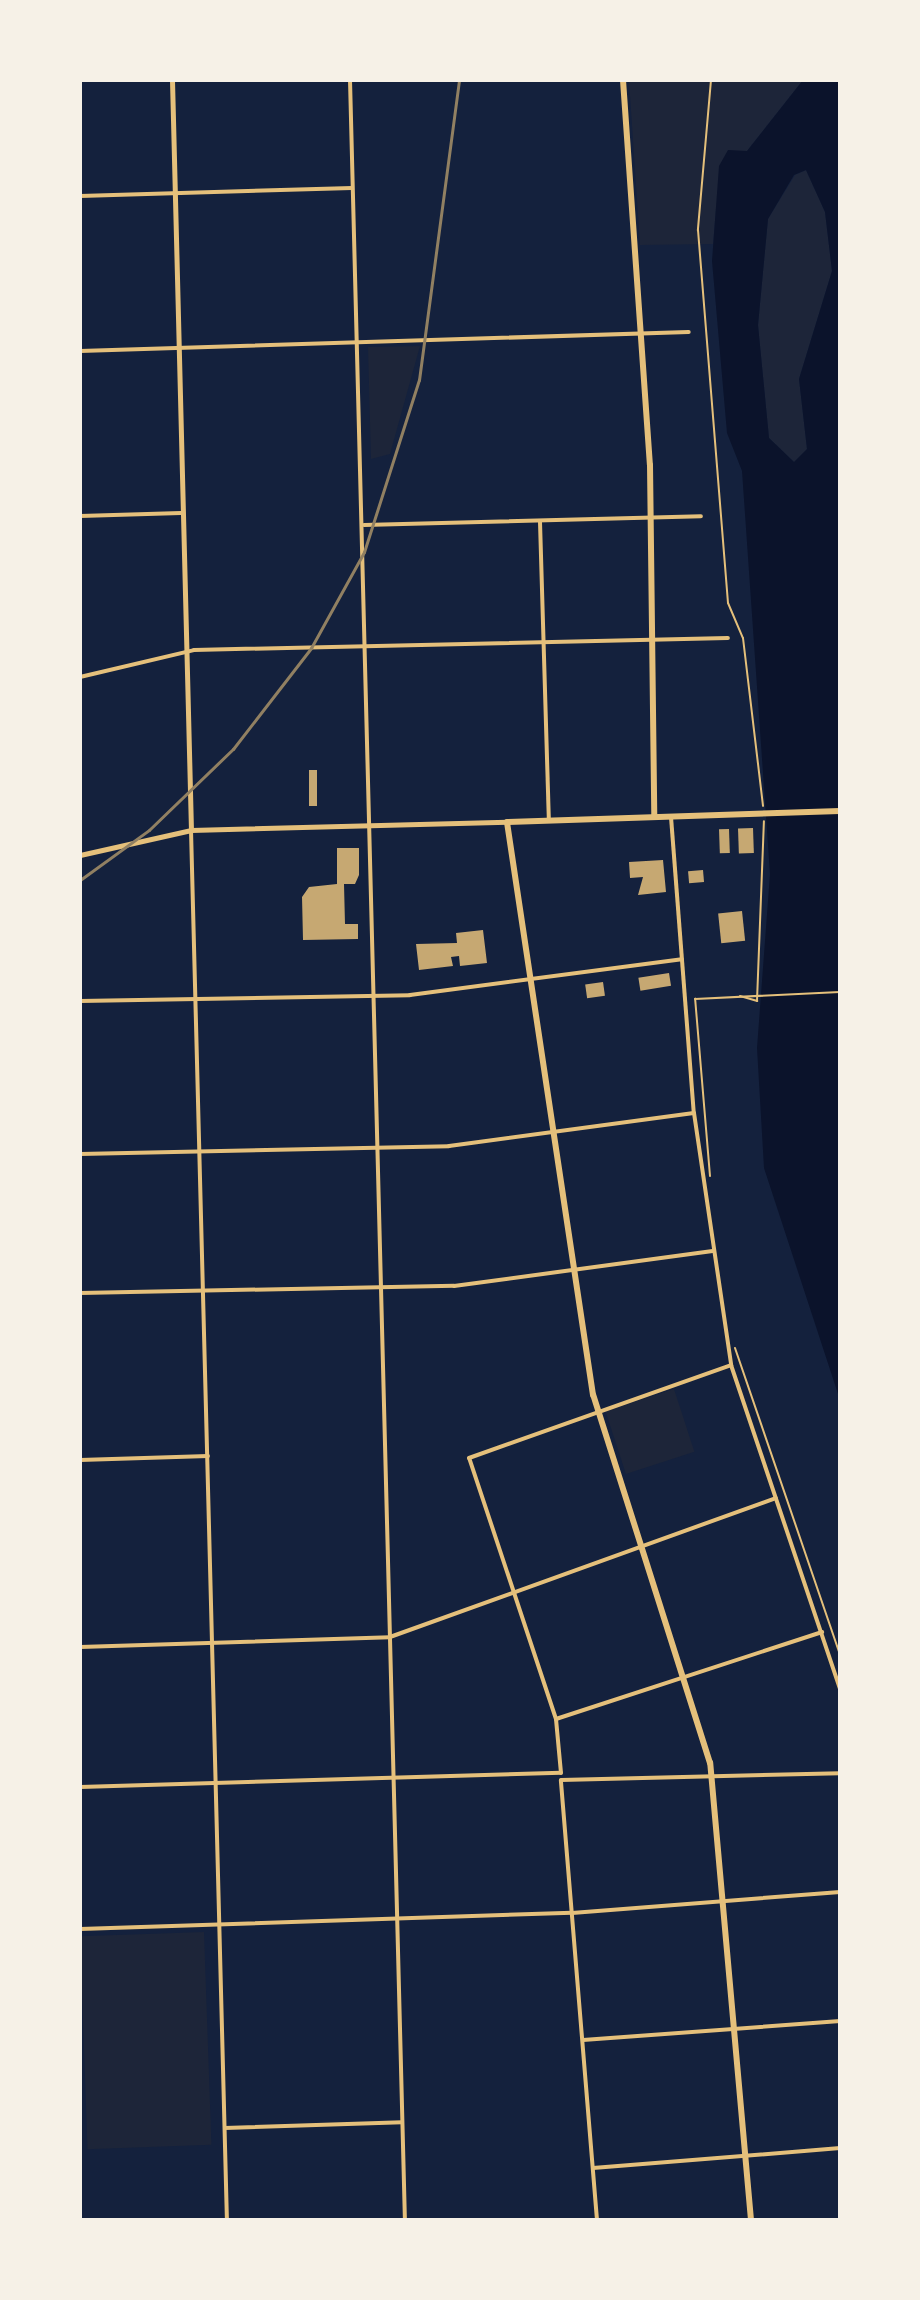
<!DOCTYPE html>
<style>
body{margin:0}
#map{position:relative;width:920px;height:2300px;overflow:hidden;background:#14213d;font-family:"Noto Serif",serif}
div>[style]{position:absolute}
.green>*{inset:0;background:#1d2539;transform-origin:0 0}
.water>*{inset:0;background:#0b132b}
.building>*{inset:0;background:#c6a872;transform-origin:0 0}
.path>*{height:2px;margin:-1px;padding:0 1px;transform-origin:1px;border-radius:1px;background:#e5c07b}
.minor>*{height:4px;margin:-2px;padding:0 2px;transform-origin:2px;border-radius:2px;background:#e5c07b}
.tertiary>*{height:5px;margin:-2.5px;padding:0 2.5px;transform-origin:2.5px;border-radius:2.5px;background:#e5c07b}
.secondary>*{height:6px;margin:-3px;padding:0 3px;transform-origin:3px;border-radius:3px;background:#e5c07b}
.rail>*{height:3px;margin:-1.5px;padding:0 1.5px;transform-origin:1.5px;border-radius:1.5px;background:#918062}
span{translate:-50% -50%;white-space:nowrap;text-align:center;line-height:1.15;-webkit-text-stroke:8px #f6f1e7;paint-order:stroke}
.frame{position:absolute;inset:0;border:82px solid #f6f1e7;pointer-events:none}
</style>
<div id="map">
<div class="green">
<div style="clip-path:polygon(629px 80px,803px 80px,747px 151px,716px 209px,713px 244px,640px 245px)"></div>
<div style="clip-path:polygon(806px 170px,825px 212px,832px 271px,799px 379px,807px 449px,794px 462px,769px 438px,758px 325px,768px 219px,795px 175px)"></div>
<div style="clip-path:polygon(420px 346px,390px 454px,371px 459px,368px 347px)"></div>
<div style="left:674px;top:1389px;width:66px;height:72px;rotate:72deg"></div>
<div style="left:204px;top:1932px;width:213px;height:124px;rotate:88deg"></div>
</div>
<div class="water">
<div style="clip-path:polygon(evenodd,803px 80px,840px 80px,840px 1400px,764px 1168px,757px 1048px,770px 874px,742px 471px,727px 433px,712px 261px,719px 166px,728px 150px,747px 151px,803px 80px,806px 170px,825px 212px,832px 271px,799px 379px,807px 449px,794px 462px,769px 438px,758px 325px,768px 219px,794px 175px,806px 170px)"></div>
</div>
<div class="building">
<div style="left:309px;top:770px;width:8px;height:36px"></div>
<div style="left:753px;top:828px;width:25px;height:15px;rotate:88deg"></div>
<div style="left:729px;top:829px;width:24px;height:10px;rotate:88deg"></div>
<div style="clip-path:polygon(337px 848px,359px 848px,359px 875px,355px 884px,344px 884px,345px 924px,358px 924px,358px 939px,303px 940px,302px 897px,309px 887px,337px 884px)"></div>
<div style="clip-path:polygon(663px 860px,666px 892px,638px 895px,643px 877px,630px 878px,629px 862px)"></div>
<div style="left:703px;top:870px;width:12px;height:15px;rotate:85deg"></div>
<div style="left:742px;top:911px;width:30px;height:24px;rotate:84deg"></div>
<div style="clip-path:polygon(483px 930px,487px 963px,460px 966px,459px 956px,451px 957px,453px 966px,419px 970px,416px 944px,457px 943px,456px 933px)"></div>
<div style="left:669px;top:973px;width:13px;height:31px;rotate:81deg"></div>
<div style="left:603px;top:982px;width:14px;height:18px;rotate:82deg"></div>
</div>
<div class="path">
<div style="left:711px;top:80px;width:151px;rotate:95deg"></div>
<div style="left:698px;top:230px;width:374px;rotate:85.4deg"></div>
<div style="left:728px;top:603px;width:38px;rotate:67deg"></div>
<div style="left:743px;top:638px;width:169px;rotate:83.2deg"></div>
<div style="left:740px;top:996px;width:18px;rotate:16deg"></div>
<div style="left:757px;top:1001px;width:180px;rotate:-87.8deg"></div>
<div style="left:710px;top:1176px;width:178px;rotate:-94.8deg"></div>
<div style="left:695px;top:999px;width:145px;rotate:-2.8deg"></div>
<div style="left:735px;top:1348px;width:324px;rotate:71.1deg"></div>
</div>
<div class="minor">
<div style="left:350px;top:80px;width:2141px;rotate:88.53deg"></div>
<div style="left:80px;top:196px;width:272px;rotate:-1.7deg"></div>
<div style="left:80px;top:351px;width:609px;rotate:-1.79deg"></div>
<div style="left:80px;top:516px;width:101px;rotate:-1.7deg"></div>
<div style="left:540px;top:522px;width:297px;rotate:88.3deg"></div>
<div style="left:364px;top:525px;width:337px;rotate:-1.5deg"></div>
<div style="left:80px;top:677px;width:117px;rotate:-13.3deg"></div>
<div style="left:194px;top:650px;width:534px;rotate:-1.29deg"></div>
<div style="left:671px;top:817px;width:297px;rotate:85.6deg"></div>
<div style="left:694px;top:1113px;width:255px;rotate:81.6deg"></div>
<div style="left:731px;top:1365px;width:341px;rotate:71.4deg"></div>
<div style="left:191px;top:830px;width:1390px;rotate:88.52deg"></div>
<div style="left:80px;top:1001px;width:330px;rotate:-1deg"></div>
<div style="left:410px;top:995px;width:274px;rotate:-7.5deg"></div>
<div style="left:80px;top:1154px;width:369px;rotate:-1.2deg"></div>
<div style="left:449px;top:1146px;width:247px;rotate:-7.7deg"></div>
<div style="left:80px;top:1293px;width:374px;rotate:-1.1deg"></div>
<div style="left:454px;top:1286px;width:261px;rotate:-7.7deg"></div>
<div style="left:80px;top:1460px;width:128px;rotate:-1.8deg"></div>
<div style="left:80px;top:1647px;width:310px;rotate:-1.8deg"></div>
<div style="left:390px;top:1637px;width:410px;rotate:-19.8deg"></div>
<div style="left:556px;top:1719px;width:280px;rotate:-18.1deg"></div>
<div style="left:80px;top:1787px;width:481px;rotate:-1.7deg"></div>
<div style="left:561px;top:1773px;width:54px;rotate:-95.3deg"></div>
<div style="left:556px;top:1719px;width:275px;rotate:-108.4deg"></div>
<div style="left:469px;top:1458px;width:278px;rotate:-19.5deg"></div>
<div style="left:80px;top:1929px;width:492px;rotate:-1.9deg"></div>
<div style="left:572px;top:1913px;width:269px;rotate:-4.5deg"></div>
<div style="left:583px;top:2040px;width:258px;rotate:-4.2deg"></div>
<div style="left:225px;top:2128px;width:177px;rotate:-1.9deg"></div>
<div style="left:593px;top:2168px;width:248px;rotate:-4.6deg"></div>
<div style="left:597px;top:2220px;width:441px;rotate:-94.7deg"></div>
<div style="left:561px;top:1780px;width:279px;rotate:-1.4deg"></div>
</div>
<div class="tertiary">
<div style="left:172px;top:80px;width:750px;rotate:88.55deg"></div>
<div style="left:80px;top:855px;width:114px;rotate:-12.7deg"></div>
<div style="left:191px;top:830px;width:316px;rotate:-1.5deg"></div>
</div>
<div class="secondary">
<div style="left:623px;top:80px;width:386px;rotate:86deg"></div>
<div style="left:650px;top:465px;width:352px;rotate:89.3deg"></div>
<div style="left:751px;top:2220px;width:459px;rotate:-95.1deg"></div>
<div style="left:710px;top:1763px;width:386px;rotate:-107.6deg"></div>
<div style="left:593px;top:1395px;width:579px;rotate:-98.54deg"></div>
<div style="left:507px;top:822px;width:333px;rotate:-1.9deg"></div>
</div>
<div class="rail">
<div style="left:80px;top:880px;width:85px;rotate:-35.9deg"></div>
<div style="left:149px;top:830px;width:117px;rotate:-44deg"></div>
<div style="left:233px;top:749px;width:128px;rotate:-52.3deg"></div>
<div style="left:311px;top:648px;width:110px;rotate:-61.1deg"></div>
<div style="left:364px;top:552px;width:181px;rotate:-72.3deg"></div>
<div style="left:419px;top:380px;width:303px;rotate:-82.4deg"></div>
</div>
<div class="frame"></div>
</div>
